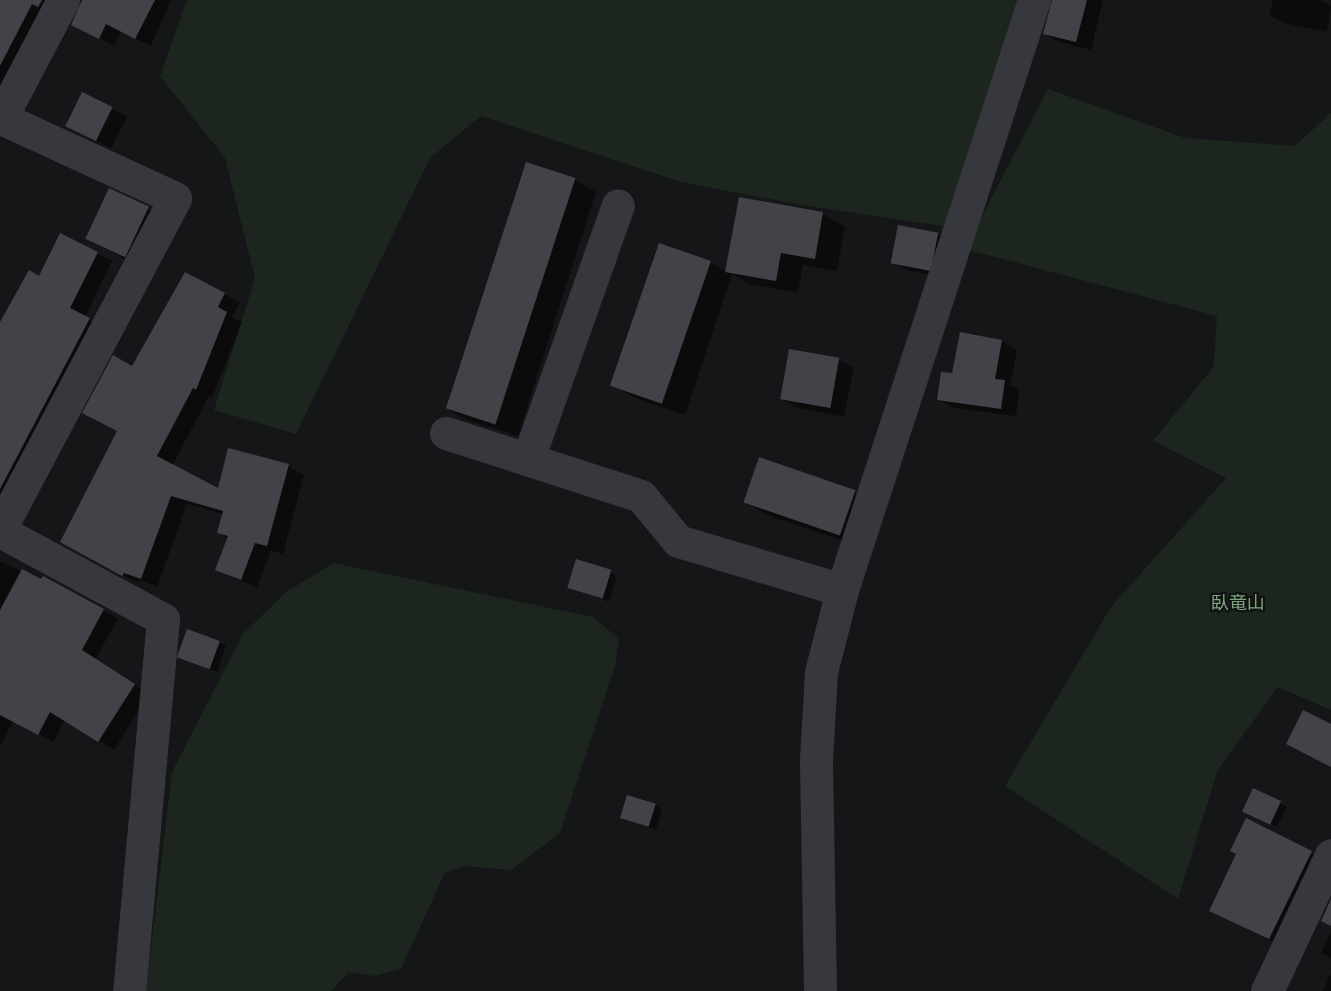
<!DOCTYPE html>
<meta charset="utf-8">
<style>
body{margin:0}
#map{position:relative;width:1331px;height:991px;overflow:hidden;background:#151618;font-family:Poppins,"Noto Sans JP",sans-serif}
div>[style]{position:absolute}
.green>*{inset:0;background:#1d261e}
.shadow>*{inset:0;background:#0007}
.building>*{inset:0;background:#414348;transform-origin:0 0}
.minor>*{height:33px;margin:-16.5px;padding:0 16.5px;transform-origin:16.5px;border-radius:16.5px;background:#36383d}
span{translate:-50% -50%;white-space:nowrap;text-align:center;line-height:1.15;-webkit-text-stroke:4.5px #101113;paint-order:stroke}
.park-label{font-size:18px;color:#7da47d}
</style>
<div id="map">
<div class="green">
<div style="clip-path:polygon(187px 0,1031px 0,949px 227px,808px 206px,681px 182px,481px 116px,430px 158px,296px 434px,214px 410px,255px 278px,225px 158px,160px 76px)"></div>
<div style="clip-path:polygon(1048px 89px,1185px 138px,1295px 146px,1331px 113px,1331px 710px,1278px 687px,1218px 769px,1178px 899px,1005px 786px,1111px 607px,1226px 478px,1153px 441px,1214px 366px,1217px 316px,965px 249px)"></div>
<div style="clip-path:polygon(333px 563px,593px 617px,619px 639px,615px 666px,560px 833px,511px 870px,465px 866px,445px 872px,401px 969px,375px 976px,349px 972px,331px 991px,146px 991px,172px 772px,243px 634px,285px 593px)"></div>
</div>
<div class="shadow">
<div style="clip-path:polygon(0 0,60px 0,0 97px)"></div>
<div style="clip-path:polygon(83px 0,171px 0,151px 46px,121px 32px,114px 46px,88px 32px)"></div>
<div style="clip-path:polygon(1052px 0,1103px 0,1091px 50px,1059px 42px,1044px 33px)"></div>
<div style="clip-path:polygon(1273px 0,1320px 0,1331px 6px,1327px 32px,1284px 23px,1269px 15px)"></div>
<div style="clip-path:polygon(112px 109px,127px 117px,111px 148px,66px 126px)"></div>
<div style="clip-path:polygon(574px 179px,596px 192px,518px 436px,470px 421px,448px 409px)"></div>
<div style="clip-path:polygon(110px 190px,163px 217px,138px 265px,100px 246px)"></div>
<div style="clip-path:polygon(740px 199px,823px 214px,845px 227px,837px 271px,803px 265px,798px 293px,749px 284px,732px 274px,685px 415px,635px 398px,613px 385px,710px 262px,727px 272px)"></div>
<div style="clip-path:polygon(899px 227px,938px 235px,953px 243px,942px 277px,907px 270px,892px 262px)"></div>
<div style="clip-path:polygon(61px 235px,112px 261px,85px 317px,104px 328px,0 518px,0 322px,39px 278px)"></div>
<div style="clip-path:polygon(224px 294px,240px 303px,232px 317px,242px 322px,212px 397px,209px 396px,172px 466px,219px 490px,288px 466px,304px 475px,283px 554px,271px 551px,257px 587px,233px 578px,217px 569px,229px 539px,219px 533px,224px 514px,187px 504px,157px 587px,140px 580px,138px 583px,78px 551px,118px 431px,133px 368px)"></div>
<div style="clip-path:polygon(961px 334px,1002px 341px,1017px 350px,1010px 385px,1019px 390px,1016px 416px,954px 408px,939px 400px,953px 375px)"></div>
<div style="clip-path:polygon(839px 360px,854px 368px,844px 417px,795px 407px,781px 399px)"></div>
<div style="clip-path:polygon(854px 492px,876px 504px,862px 547px,767px 515px,745px 502px)"></div>
<div style="clip-path:polygon(0 561px,118px 618px,95px 660px,149px 694px,114px 750px,65px 719px,54px 742px,13px 721px,0 747px)"></div>
<div style="clip-path:polygon(610px 572px,617px 576px,609px 602px,568px 586px)"></div>
<div style="clip-path:polygon(219px 642px,226px 646px,217px 672px,180px 657px)"></div>
<div style="clip-path:polygon(1280px 803px,1287px 807px,1277px 827px,1251px 815px)"></div>
<div style="clip-path:polygon(655px 805px,662px 809px,656px 830px,621px 817px)"></div>
<div style="clip-path:polygon(1247px 820px,1326px 861px,1284px 947px,1211px 910px,1238px 854px)"></div>
<div style="clip-path:polygon(1331px 932px,1331px 958px,1321px 953px)"></div>
<div style="clip-path:polygon(1331px 973px,1331px 991px,1323px 991px)"></div>
</div>
<div class="building">
<div style="clip-path:polygon(0 0,42px 0,38px 7px,32px 4px,0 66px)"></div>
<div style="clip-path:polygon(82px 0,155px 0,135px 39px,106px 24px,99px 39px,71px 25px)"></div>
<div style="clip-path:polygon(1052px 0,1087px 0,1076px 42px,1043px 34px)"></div>
<div style="left:82px;top:92px;width:34px;height:38px;rotate:26deg"></div>
<div style="left:526px;top:162px;width:52px;height:259px;rotate:18deg"></div>
<div style="left:109px;top:188px;width:44px;height:56px;rotate:25deg"></div>
<div style="clip-path:polygon(739px 197px,823px 212px,815px 259px,781px 253px,776px 281px,725px 272px)"></div>
<div style="left:898px;top:225px;width:41px;height:39px;rotate:11deg"></div>
<div style="clip-path:polygon(60px 233px,98px 252px,70px 308px,90px 318px,0 489px,0 322px,29px 270px,39px 276px)"></div>
<div style="left:659px;top:243px;width:55px;height:151px;rotate:19deg"></div>
<div style="clip-path:polygon(185px 272px,225px 293px,218px 307px,227px 312px,196px 390px,193px 388px,157px 456px,218px 488px,228px 448px,289px 464px,267px 546px,255px 543px,241px 580px,215px 570px,228px 536px,217px 533px,223px 511px,171px 496px,141px 579px,124px 573px,122px 576px,60px 542px,117px 431px,82px 413px,113px 355px,132px 366px)"></div>
<div style="clip-path:polygon(960px 332px,1002px 340px,995px 379px,1005px 380px,1001px 409px,937px 400px,941px 372px,952px 373px)"></div>
<div style="left:789px;top:349px;width:51px;height:51px;rotate:10deg"></div>
<div style="left:759px;top:457px;width:102px;height:48px;rotate:19deg"></div>
<div style="left:576px;top:559px;width:37px;height:30px;rotate:17deg"></div>
<div style="clip-path:polygon(22px 569px,41px 579px,43px 576px,104px 609px,82px 650px,135px 684px,98px 742px,50px 712px,38px 735px,0 715px,0 610px)"></div>
<div style="left:187px;top:629px;width:35px;height:30px;rotate:20deg"></div>
<div style="clip-path:polygon(1303px 710px,1331px 724px,1331px 767px,1286px 744px)"></div>
<div style="left:1253px;top:788px;width:31px;height:26px;rotate:25deg"></div>
<div style="left:627px;top:795px;width:30px;height:24px;rotate:17deg"></div>
<div style="clip-path:polygon(1246px 818px,1312px 851px,1269px 939px,1209px 911px,1236px 854px,1230px 851px)"></div>
<div style="clip-path:polygon(1331px 899px,1331px 926px,1321px 921px)"></div>
</div>
<div class="minor">
<div style="left:446px;top:433px;width:205px;rotate:17.9deg"></div>
<div style="left:641px;top:496px;width:58px;rotate:50.6deg"></div>
<div style="left:678px;top:541px;width:171px;rotate:16.6deg"></div>
<div style="left:528px;top:459px;width:269px;rotate:-70.5deg"></div>
<div style="left:0;top:529px;width:374px;rotate:-62.1deg"></div>
<div style="left:175px;top:198px;width:192px;rotate:-155.3deg"></div>
<div style="left:1px;top:118px;width:133px;rotate:-62.3deg"></div>
<div style="left:0;top:531px;width:185px;rotate:28.4deg"></div>
<div style="left:163px;top:619px;width:374px;rotate:95.2deg"></div>
<div style="left:820px;top:991px;width:232px;rotate:-91deg"></div>
<div style="left:816px;top:759px;width:87px;rotate:-86.7deg"></div>
<div style="left:821px;top:672px;width:85px;rotate:-75.6deg"></div>
<div style="left:842px;top:590px;width:620px;rotate:-71.97deg"></div>
<div style="left:1267px;top:991px;width:150px;rotate:-64.8deg"></div>
</div>
<div class="park-label">
<span style="left:1238px;top:603px">臥竜山</span>
</div>
</div>
